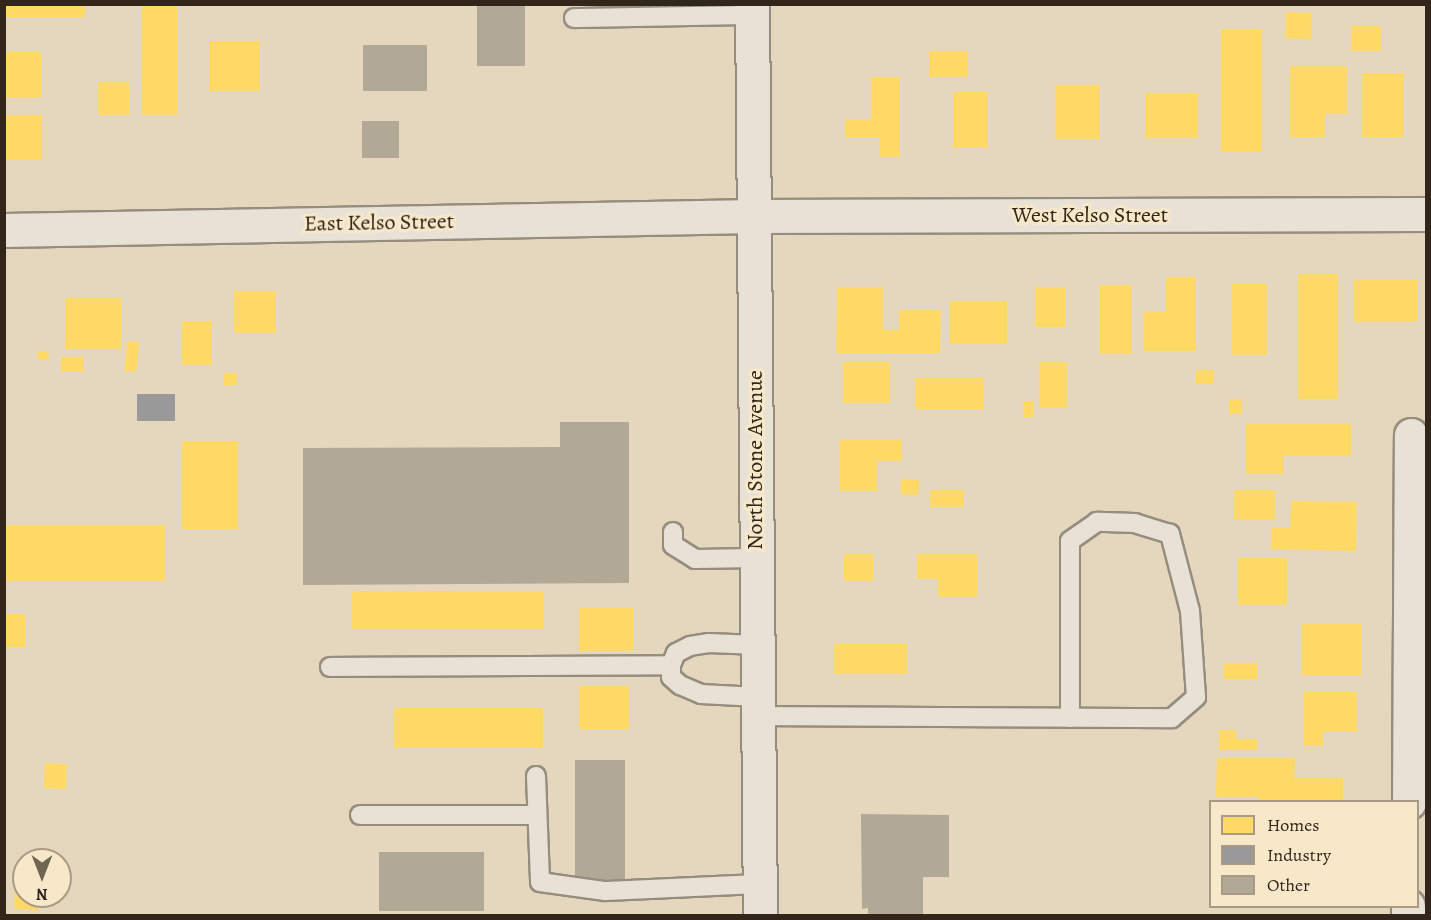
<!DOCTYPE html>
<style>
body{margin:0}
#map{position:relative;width:1431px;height:920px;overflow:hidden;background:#e5d7be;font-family:Alegreya,serif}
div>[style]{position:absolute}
.homes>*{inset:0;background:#ffd966;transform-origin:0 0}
.industry>*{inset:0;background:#999;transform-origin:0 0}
.building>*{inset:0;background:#b1a896;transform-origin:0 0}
.roads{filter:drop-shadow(2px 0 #968d7e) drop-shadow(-2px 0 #968d7e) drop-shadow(0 2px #968d7e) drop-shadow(0 -2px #968d7e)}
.lane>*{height:18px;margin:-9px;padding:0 9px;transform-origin:9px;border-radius:9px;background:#e8e1d5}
.street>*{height:33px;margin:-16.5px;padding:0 16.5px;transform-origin:16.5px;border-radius:16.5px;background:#e8e1d5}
.secondary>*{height:33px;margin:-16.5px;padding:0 16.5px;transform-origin:16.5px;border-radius:16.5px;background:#e8e1d5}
span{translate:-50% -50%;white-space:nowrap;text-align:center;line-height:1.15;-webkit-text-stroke:6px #f8e8ca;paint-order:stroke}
.street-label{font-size:22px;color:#312619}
.frame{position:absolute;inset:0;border:6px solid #312619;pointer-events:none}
.legend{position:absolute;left:1209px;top:800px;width:210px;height:108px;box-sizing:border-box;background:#f8e8ca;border:2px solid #a89a83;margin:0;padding:8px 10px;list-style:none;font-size:18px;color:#312619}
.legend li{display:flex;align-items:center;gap:12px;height:30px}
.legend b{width:30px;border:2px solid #a89a83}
.north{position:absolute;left:12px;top:848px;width:60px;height:60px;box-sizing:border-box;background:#f8e8ca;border:2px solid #a89a83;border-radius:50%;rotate:180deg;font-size:16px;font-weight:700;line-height:24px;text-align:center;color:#312619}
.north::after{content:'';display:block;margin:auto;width:21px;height:27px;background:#706453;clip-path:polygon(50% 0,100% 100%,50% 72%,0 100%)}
</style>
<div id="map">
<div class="homes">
<div style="left:142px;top:4px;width:35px;height:111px"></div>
<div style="left:4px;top:5px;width:81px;height:12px"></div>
<div style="left:1286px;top:12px;width:26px;height:26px;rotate:2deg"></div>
<div style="left:1351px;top:26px;width:30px;height:25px"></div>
<div style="left:1221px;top:29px;width:41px;height:123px"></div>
<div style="left:209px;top:41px;width:51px;height:50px"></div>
<div style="left:929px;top:51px;width:39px;height:26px"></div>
<div style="left:4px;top:52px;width:37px;height:46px"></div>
<div style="clip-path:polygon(1290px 66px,1347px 66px,1347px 114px,1325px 114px,1325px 137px,1290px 137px)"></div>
<div style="left:1362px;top:73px;width:42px;height:64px"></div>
<div style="clip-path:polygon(871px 77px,900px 77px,900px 157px,880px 157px,880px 137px,845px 137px,845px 120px,871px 120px)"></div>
<div style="left:98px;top:82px;width:31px;height:33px"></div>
<div style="left:1055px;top:85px;width:45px;height:54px"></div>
<div style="left:953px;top:92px;width:35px;height:56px"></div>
<div style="left:1145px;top:93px;width:53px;height:45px"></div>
<div style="left:4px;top:115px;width:38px;height:45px"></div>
<div style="left:1298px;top:274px;width:40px;height:125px"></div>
<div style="clip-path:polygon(1166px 277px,1196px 277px,1196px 351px,1144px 351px,1144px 312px,1166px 312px)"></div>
<div style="left:1354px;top:280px;width:63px;height:42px"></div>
<div style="left:1232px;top:284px;width:35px;height:71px"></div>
<div style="left:1100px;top:285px;width:32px;height:69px"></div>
<div style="clip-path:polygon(837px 287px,883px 287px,883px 330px,899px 330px,899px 310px,941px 310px,940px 353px,836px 353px)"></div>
<div style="left:1035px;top:287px;width:30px;height:40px"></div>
<div style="left:234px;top:291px;width:42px;height:42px"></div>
<div style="left:65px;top:298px;width:56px;height:51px"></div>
<div style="left:950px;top:301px;width:57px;height:43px"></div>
<div style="left:182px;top:321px;width:30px;height:44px"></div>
<div style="left:127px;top:341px;width:12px;height:30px;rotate:5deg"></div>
<div style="left:48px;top:351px;width:8px;height:11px;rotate:83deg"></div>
<div style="left:61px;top:357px;width:23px;height:15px"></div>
<div style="left:843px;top:362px;width:47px;height:41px"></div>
<div style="left:1039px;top:362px;width:28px;height:46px"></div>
<div style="left:1214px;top:370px;width:14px;height:18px;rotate:90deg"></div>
<div style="left:224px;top:373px;width:13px;height:12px"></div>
<div style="left:915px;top:378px;width:69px;height:31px"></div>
<div style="left:1229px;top:399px;width:13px;height:15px"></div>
<div style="left:1023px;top:401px;width:10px;height:16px"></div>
<div style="clip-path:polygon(1246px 424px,1351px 424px,1351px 456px,1284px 456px,1284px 474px,1246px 474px)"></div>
<div style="clip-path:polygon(840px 440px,902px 440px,902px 461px,877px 461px,877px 491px,840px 491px)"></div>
<div style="left:182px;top:441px;width:56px;height:88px"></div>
<div style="left:901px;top:479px;width:18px;height:15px;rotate:3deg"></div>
<div style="left:930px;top:490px;width:34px;height:17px"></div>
<div style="left:1234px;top:490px;width:41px;height:30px"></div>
<div style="clip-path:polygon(1291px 501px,1357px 502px,1356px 551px,1271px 549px,1271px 528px,1290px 528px)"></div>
<div style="left:4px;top:525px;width:161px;height:56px"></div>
<div style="left:844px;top:554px;width:29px;height:27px"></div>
<div style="clip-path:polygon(917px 554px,977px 554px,977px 597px,938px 597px,938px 579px,917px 579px)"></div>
<div style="left:1238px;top:558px;width:49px;height:47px"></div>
<div style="left:352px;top:591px;width:192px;height:38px"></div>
<div style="left:579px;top:608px;width:54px;height:43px"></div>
<div style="left:4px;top:614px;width:21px;height:33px"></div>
<div style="left:1302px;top:624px;width:59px;height:52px"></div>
<div style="left:834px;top:644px;width:73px;height:30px"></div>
<div style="left:1224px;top:663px;width:33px;height:16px"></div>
<div style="left:579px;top:686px;width:50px;height:43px"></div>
<div style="clip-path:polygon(1304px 692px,1357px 692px,1357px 732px,1323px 732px,1323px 746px,1304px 746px)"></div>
<div style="left:394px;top:708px;width:149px;height:40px"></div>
<div style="clip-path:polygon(1219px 730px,1236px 730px,1236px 739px,1257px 739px,1257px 750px,1219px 750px)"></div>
<div style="clip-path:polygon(1217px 758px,1295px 758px,1294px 778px,1343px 778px,1343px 802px,1259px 802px,1259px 797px,1216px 797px)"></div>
<div style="left:45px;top:763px;width:22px;height:25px;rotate:3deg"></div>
<div style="clip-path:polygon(15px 882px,24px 883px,24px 896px,39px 896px,39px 910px,14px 909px)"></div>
</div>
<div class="industry">
<div style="left:137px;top:394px;width:38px;height:27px"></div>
</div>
<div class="building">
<div style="left:477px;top:4px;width:48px;height:62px"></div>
<div style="left:363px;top:45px;width:64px;height:46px"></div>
<div style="left:362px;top:121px;width:37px;height:37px"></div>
<div style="clip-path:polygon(560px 422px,629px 422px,629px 583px,303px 585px,303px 448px,560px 447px)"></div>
<div style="left:575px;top:760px;width:50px;height:122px"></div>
<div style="clip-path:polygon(861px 814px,949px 815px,949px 877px,923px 877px,923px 916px,868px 916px,868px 908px,862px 909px)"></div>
<div style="left:379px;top:852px;width:105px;height:59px"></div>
</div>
<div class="roads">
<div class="lane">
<div style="left:574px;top:18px;width:178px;rotate:-1deg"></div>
<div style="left:673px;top:532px;width:13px;rotate:90deg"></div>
<div style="left:673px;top:545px;width:26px;rotate:32deg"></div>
<div style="left:695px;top:559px;width:62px;rotate:-0.9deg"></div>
<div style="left:758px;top:645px;width:49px;rotate:-177.7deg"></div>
<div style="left:709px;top:643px;width:19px;rotate:171deg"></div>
<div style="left:690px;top:646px;width:16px;rotate:153deg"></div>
<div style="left:676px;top:653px;width:13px;rotate:113deg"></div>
<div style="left:671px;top:665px;width:12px;rotate:90deg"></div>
<div style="left:671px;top:677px;width:12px;rotate:42deg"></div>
<div style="left:680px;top:685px;width:23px;rotate:23deg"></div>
<div style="left:701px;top:694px;width:57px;rotate:3deg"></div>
<div style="left:330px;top:667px;width:341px;rotate:-0.3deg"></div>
<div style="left:758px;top:716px;width:414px;rotate:0.3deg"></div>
<div style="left:1172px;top:718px;width:32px;rotate:-41deg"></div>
<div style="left:1196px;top:697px;width:86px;rotate:-94deg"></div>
<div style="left:1190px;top:611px;width:80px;rotate:-104.6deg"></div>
<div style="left:1170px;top:534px;width:37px;rotate:-163deg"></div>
<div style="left:1135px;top:523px;width:38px;rotate:-178deg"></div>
<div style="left:1097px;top:522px;width:33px;rotate:145deg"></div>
<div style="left:1070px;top:541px;width:177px;rotate:90deg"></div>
<div style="left:536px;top:776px;width:106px;rotate:87.8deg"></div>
<div style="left:540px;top:882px;width:66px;rotate:7.9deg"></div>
<div style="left:605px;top:891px;width:155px;rotate:-2.6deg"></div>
<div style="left:360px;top:815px;width:177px"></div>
</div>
<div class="street">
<div style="left:4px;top:230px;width:750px;rotate:-1.07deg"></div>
<div style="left:754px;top:216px;width:672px;rotate:-0.17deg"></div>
<div style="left:1409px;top:802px;width:367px;rotate:-89.7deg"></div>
<div style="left:1408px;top:916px;width:10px;rotate:-90deg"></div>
</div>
<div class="secondary">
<div style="left:752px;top:4px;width:912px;rotate:89.5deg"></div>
</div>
</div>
<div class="street-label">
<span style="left:1090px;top:216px">West Kelso Street</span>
<span style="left:379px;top:223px;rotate:-1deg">East Kelso Street</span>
<span style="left:756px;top:460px;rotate:-90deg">North Stone Avenue</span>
</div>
<div class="frame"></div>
<ul class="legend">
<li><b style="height:16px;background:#ffd966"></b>Homes</li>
<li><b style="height:16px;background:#999"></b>Industry</li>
<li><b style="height:16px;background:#b1a896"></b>Other</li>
</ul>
<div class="north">N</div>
</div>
